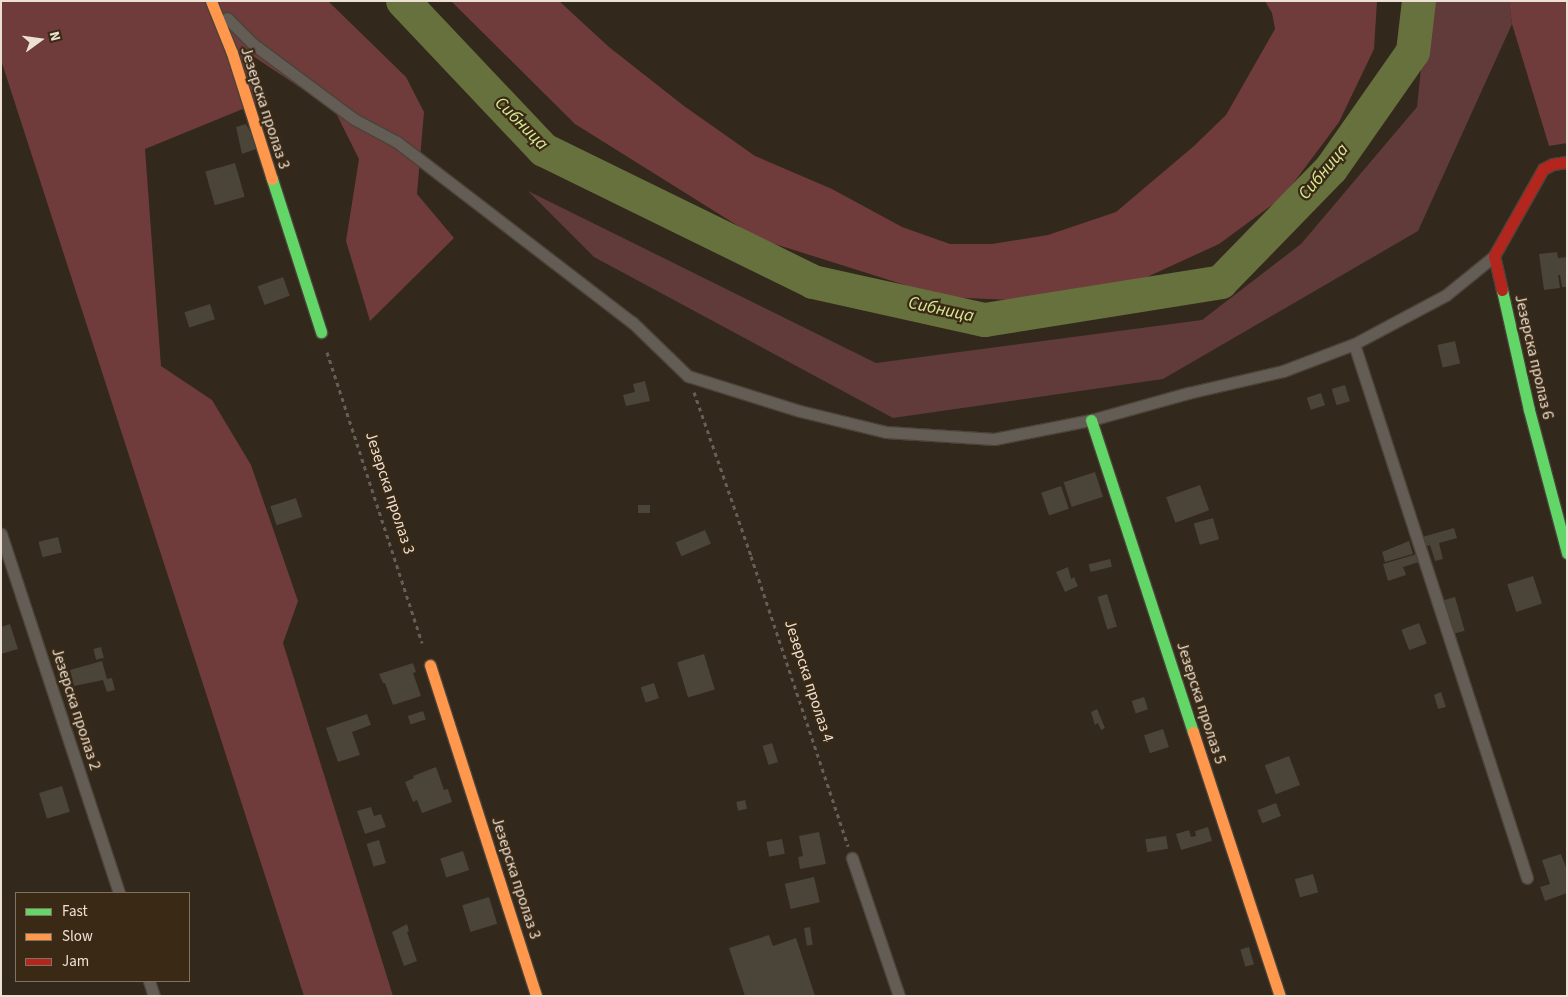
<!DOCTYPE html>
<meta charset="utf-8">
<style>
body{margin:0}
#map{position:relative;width:1568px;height:997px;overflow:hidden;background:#32281c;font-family:"Source Sans 3",sans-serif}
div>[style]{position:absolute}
.green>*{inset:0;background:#603b39}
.forest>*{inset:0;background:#6f3c3b}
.river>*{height:34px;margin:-17px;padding:0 17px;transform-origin:17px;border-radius:17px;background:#67713e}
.building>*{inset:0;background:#4a4439;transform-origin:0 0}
.path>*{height:3px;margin-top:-1.5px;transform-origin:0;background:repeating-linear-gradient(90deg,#665f57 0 4px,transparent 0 8px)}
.roads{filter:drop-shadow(1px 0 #4b433a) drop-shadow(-1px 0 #4b433a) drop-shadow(0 1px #4b433a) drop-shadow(0 -1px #4b433a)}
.lane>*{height:11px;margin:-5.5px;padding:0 5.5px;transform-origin:5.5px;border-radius:5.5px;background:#645d55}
.fast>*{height:11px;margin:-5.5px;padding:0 5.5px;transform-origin:5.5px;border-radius:5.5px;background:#63d668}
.slow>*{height:11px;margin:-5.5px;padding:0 5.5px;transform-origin:5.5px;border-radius:5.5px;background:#ff974d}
.jam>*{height:11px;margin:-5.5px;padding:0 5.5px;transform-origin:5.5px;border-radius:5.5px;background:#b3261e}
span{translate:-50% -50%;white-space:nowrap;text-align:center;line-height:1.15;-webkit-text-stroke:4.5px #3a2914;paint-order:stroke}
.street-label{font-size:16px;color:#ede1d5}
.water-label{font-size:18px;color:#d6e995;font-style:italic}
.frame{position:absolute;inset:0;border:2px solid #ede1d5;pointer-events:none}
.legend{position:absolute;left:15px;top:892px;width:175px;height:90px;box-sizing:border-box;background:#3a2914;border:1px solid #827361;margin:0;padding:6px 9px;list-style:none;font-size:15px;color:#ede1d5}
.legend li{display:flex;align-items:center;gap:10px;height:25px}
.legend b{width:25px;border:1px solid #827361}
.north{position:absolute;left:15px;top:15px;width:50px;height:50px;-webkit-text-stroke:4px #3a2914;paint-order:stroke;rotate:76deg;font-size:14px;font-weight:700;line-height:20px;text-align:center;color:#ede1d5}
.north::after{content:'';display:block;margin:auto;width:18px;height:22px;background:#ede1d5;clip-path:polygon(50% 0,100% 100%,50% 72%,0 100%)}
</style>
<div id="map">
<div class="green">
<div style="clip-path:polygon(1428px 1px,1509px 1px,1512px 24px,1418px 231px,1163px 379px,893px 418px,594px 257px,528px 191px,876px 363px,1202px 320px,1301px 244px,1417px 107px)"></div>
</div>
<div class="forest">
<div style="clip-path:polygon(1px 1px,328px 1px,406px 77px,424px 112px,417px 194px,454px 238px,370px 321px,346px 241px,359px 159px,335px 111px,241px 48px,262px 99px,255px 104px,145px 149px,161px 366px,212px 400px,251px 465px,298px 601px,283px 643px,393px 996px,304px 996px,1px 60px)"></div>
<div style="clip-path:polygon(451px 1px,559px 1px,609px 47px,684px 106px,755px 156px,832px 189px,902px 227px,950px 244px,992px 244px,1048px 235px,1116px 212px,1194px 146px,1226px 115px,1275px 29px,1272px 13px,1265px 1px,1377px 1px,1374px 49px,1339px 122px,1283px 197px,1219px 244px,1147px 277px,1088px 289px,1012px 300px,943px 297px,759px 239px,575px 124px)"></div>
<div style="clip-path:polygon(1509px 1px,1567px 1px,1567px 143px,1549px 146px,1512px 24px)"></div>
</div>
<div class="river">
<div style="left:403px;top:1px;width:205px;rotate:46.6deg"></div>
<div style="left:544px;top:150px;width:300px;rotate:26.1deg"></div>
<div style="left:813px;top:282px;width:176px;rotate:12.5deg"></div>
<div style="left:985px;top:320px;width:239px;rotate:-9.1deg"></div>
<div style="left:1221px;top:282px;width:158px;rotate:-45.8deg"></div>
<div style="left:1331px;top:169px;width:143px;rotate:-55deg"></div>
<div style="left:1413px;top:52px;width:51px;rotate:-83.3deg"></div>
</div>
<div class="building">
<div style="clip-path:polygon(246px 124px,259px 148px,242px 154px,236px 127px)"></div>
<div style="left:235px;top:163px;width:35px;height:31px;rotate:74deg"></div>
<div style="clip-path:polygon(1557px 252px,1558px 258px,1567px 257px,1567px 287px,1562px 287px,1560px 275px,1558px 275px,1560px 288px,1544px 290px,1539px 254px)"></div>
<div style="left:283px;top:277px;width:20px;height:27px;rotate:70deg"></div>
<div style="left:210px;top:304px;width:16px;height:27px;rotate:72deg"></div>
<div style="left:1455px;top:341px;width:23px;height:18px;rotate:77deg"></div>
<div style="clip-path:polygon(645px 381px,650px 401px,626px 406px,623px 395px,635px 392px,633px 384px)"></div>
<div style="left:1345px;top:385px;width:17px;height:14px;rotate:73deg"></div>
<div style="left:1321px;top:393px;width:13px;height:15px;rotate:72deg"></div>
<div style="left:1095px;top:472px;width:26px;height:33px;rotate:72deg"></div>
<div style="left:1200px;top:485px;width:27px;height:36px;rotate:70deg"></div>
<div style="left:1061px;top:486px;width:24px;height:21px;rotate:71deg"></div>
<div style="left:296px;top:498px;width:20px;height:27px;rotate:72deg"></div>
<div style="left:638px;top:505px;width:12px;height:8px"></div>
<div style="left:1213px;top:518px;width:22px;height:20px;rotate:74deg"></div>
<div style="clip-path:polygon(1454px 528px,1457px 538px,1439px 543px,1443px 559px,1435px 561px,1430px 545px,1425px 547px,1422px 537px)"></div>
<div style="left:705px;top:530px;width:15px;height:32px;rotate:67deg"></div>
<div style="left:58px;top:537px;width:16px;height:20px;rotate:76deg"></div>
<div style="clip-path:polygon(1409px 541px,1413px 554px,1385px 562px,1382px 552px)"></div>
<div style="clip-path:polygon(1417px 554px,1419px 562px,1403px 567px,1406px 575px,1388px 581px,1383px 564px)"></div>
<div style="left:1110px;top:559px;width:8px;height:22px;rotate:76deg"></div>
<div style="clip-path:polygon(1068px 567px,1071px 579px,1074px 577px,1078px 586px,1065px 592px,1056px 572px)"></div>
<div style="left:1533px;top:576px;width:29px;height:27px;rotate:72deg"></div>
<div style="left:1107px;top:594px;width:34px;height:10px;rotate:73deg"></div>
<div style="left:1455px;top:597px;width:35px;height:13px;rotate:74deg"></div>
<div style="left:1419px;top:623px;width:22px;height:19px;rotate:69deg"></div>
<div style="clip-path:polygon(10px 624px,18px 649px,1px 654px,1px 627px)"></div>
<div style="left:101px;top:647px;width:11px;height:8px;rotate:75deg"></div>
<div style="left:704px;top:654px;width:37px;height:28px;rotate:73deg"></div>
<div style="clip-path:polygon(102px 661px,107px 679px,112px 678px,115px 690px,107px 692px,103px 680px,74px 686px,70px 670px)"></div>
<div style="clip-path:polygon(413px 663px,416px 672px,413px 673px,421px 696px,393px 705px,385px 683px,383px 683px,379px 674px)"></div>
<div style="left:654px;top:683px;width:16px;height:14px;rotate:72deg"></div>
<div style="clip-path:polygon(1441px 692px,1446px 707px,1438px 709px,1434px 695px)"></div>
<div style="left:1144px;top:697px;width:13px;height:13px;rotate:72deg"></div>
<div style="clip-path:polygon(1097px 709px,1105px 728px,1101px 730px,1098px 723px,1095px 725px,1091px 712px)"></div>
<div style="left:423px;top:711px;width:9px;height:16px;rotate:72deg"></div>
<div style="clip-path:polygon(367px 714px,371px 725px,352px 732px,360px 755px,338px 762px,326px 728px)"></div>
<div style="left:1163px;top:729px;width:19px;height:20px;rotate:72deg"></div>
<div style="left:772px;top:743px;width:20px;height:10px;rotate:72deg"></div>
<div style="left:1289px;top:756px;width:31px;height:26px;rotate:69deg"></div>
<div style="clip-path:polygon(436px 767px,444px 790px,448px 789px,452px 802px,422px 813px,417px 800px,413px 802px,405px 782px,414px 778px,413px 776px)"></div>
<div style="left:62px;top:786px;width:27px;height:24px;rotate:73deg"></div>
<div style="left:745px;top:800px;width:9px;height:9px;rotate:77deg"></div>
<div style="left:1276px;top:803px;width:14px;height:20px;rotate:69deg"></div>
<div style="clip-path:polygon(371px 807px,374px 816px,381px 814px,386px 827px,365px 834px,357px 811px)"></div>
<div style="clip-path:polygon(1208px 827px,1212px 841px,1181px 850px,1176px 834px,1189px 830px,1191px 837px,1196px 836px,1195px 831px)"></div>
<div style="clip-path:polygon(819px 832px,826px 864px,800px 869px,798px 857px,803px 856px,799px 836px)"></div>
<div style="left:1166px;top:836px;width:13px;height:21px;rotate:81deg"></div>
<div style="left:782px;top:839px;width:15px;height:16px;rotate:79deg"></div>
<div style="left:379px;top:840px;width:24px;height:13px;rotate:73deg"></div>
<div style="left:463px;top:851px;width:20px;height:24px;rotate:72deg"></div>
<div style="clip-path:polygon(1561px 854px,1567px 870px,1567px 893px,1545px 901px,1540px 887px,1550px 884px,1542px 860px)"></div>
<div style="left:1313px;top:874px;width:19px;height:19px;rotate:74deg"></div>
<div style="left:814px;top:877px;width:26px;height:30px;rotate:77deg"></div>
<div style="left:489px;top:897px;width:28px;height:28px;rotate:73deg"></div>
<div style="clip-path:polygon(407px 924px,409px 931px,407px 932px,417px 961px,404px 966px,392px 932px)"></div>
<div style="left:810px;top:927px;width:18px;height:6px;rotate:81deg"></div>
<div style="clip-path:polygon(769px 935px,773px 946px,796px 938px,815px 996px,745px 996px,729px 948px)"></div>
<div style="left:1249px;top:947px;width:18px;height:9px;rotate:74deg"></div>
</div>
<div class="path">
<div style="left:327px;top:352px;width:306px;rotate:71.9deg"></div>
<div style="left:694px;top:392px;width:174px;rotate:70.8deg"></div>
<div style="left:751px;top:556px;width:306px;rotate:71.5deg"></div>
</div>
<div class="roads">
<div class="lane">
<div style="left:227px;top:18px;width:37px;rotate:45deg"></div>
<div style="left:253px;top:44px;width:126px;rotate:36.6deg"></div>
<div style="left:354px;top:119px;width:49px;rotate:28.1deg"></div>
<div style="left:397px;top:142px;width:296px;rotate:37.5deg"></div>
<div style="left:632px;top:322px;width:78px;rotate:44deg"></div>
<div style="left:688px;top:376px;width:117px;rotate:17.4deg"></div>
<div style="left:800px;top:411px;width:89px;rotate:13.7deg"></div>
<div style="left:886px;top:432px;width:108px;rotate:3.7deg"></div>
<div style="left:994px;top:439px;width:99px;rotate:-11.1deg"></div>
<div style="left:1091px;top:420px;width:101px;rotate:-15.6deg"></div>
<div style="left:1188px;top:393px;width:98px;rotate:-13deg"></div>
<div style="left:1283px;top:371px;width:76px;rotate:-20.8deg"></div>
<div style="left:1354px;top:344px;width:104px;rotate:-28deg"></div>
<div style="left:1446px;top:295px;width:62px;rotate:-39.1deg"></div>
<div style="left:1354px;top:344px;width:561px;rotate:72.05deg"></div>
<div style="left:1px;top:534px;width:378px;rotate:71.8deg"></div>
<div style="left:852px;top:858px;width:146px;rotate:71.2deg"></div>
<div style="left:149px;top:981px;width:16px;rotate:72deg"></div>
</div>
<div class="fast">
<div style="left:272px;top:179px;width:161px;rotate:72.2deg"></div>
<div style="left:1502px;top:290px;width:123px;rotate:77.3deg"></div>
<div style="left:1529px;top:410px;width:148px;rotate:75.1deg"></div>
<div style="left:1091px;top:420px;width:328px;rotate:71.9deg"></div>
</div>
<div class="slow">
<div style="left:211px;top:1px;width:56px;rotate:68deg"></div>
<div style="left:232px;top:53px;width:132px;rotate:72.4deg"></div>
<div style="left:430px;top:665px;width:348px;rotate:72.2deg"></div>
<div style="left:1193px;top:732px;width:278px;rotate:71.8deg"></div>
</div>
<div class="jam">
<div style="left:1502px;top:290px;width:35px;rotate:-103deg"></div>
<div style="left:1494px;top:256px;width:100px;rotate:-60.6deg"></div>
<div style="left:1543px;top:169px;width:11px;rotate:-27deg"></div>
<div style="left:1553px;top:164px;width:14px;rotate:-8deg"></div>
</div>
</div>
<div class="street-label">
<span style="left:265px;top:108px;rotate:72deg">Језерска пролаз 3</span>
<span style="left:1534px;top:357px;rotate:77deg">Језерска пролаз 6</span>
<span style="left:390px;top:493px;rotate:72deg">Језерска пролаз 3</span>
<span style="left:809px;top:681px;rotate:72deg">Језерска пролаз 4</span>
<span style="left:1201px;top:703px;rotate:72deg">Језерска пролаз 5</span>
<span style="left:76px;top:709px;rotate:72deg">Језерска пролаз 2</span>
<span style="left:516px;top:878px;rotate:72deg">Језерска пролаз 3</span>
</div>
<div class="water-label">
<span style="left:521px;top:124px;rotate:45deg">Сибница</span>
<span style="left:1324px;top:172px;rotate:-50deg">Сибница</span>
<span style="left:941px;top:310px;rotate:12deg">Сибница</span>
</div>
<div class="frame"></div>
<ul class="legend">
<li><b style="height:6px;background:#63d668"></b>Fast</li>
<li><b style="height:6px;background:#ff974d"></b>Slow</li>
<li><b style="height:6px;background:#b3261e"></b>Jam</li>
</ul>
<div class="north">N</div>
</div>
